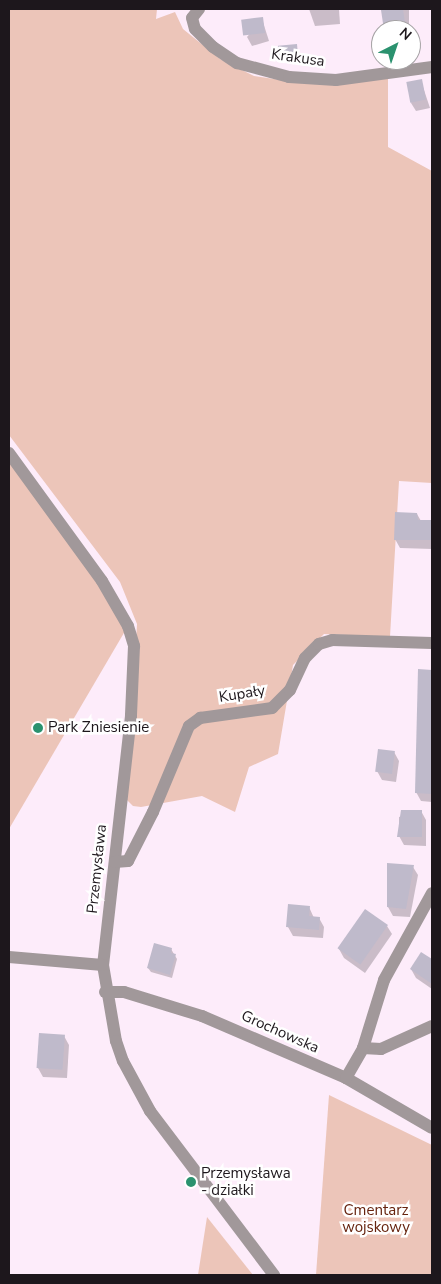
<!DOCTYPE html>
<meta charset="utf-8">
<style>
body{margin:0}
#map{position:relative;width:441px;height:1284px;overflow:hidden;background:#fdecfa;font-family:"Nunito Sans",sans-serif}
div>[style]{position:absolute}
.green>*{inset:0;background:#ecc5b9}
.shadow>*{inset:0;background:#0003}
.building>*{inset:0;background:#bfbacb;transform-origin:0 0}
.minor>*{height:12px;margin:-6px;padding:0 6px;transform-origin:6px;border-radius:6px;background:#a1989a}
.dots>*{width:14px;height:14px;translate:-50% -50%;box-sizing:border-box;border:2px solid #fff;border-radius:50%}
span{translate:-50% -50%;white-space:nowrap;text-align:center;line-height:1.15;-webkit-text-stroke:5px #fff;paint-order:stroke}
.street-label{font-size:15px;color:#1d171c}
.poi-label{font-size:15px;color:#1d171c}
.left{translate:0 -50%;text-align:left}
.park-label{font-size:15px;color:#66230e}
.frame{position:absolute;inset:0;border:10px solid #1d171c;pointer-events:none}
.north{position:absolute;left:371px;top:20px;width:50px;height:50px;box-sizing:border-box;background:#fff;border:1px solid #a5a2a4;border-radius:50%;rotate:41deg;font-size:14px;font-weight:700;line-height:20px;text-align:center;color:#1d171c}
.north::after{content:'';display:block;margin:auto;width:18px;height:22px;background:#2b926f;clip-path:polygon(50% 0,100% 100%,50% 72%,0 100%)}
</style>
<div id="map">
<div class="green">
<div style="clip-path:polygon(9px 9px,157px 9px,156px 19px,175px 12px,183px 29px,220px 59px,254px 76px,308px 84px,388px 77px,388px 147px,432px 171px,432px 483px,399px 481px,390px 637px,324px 634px,293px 665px,278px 754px,249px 767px,235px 812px,202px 796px,141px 807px,133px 806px,127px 800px,137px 624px,120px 582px,9px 435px)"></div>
<div style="clip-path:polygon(9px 453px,128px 626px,9px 829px)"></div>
<div style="clip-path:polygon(329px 1095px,432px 1145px,432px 1275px,316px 1275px)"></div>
<div style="clip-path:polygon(207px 1217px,253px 1275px,198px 1275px)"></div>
</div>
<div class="shadow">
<div style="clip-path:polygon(309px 9px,339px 9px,340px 24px,315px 26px)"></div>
<div style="clip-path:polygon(389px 9px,409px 9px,409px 30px,385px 30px)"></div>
<div style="clip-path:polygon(262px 19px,269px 41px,252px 46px,247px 37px)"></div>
<div style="clip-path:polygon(296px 45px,299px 60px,283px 61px,280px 57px)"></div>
<div style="clip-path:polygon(421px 81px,430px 108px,416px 111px,411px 103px)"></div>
<div style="clip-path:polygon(417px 514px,421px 521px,432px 521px,432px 549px,400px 548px,395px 539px)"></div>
<div style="clip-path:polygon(420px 713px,432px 716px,432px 802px,421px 801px,416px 792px)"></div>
<div style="clip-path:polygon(394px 752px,399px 761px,396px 782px,382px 780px,377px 771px)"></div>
<div style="clip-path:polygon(421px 811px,426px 820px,426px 846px,404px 845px,399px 836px,399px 817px)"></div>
<div style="clip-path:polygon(413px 867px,418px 875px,410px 917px,393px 916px,388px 907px,390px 882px)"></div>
<div style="clip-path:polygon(309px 907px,314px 918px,319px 918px,324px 927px,323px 938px,293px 936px,288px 927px)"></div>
<div style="clip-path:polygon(387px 926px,392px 934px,365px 973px,344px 958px,339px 949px)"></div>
<div style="clip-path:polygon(171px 949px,177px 959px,172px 978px,151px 972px,148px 968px)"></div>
<div style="clip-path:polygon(421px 954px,432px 961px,432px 989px,416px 978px,411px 969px)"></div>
<div style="clip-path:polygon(40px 1035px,64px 1036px,69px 1045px,67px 1078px,43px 1077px,38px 1068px)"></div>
</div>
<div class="building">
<div style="clip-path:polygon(391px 9px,403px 9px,406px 30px,384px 30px,381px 10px)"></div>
<div style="left:263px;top:17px;width:16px;height:22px;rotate:83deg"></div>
<div style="left:297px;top:44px;width:12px;height:19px;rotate:85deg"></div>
<div style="left:422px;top:79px;width:21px;height:16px;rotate:79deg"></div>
<div style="clip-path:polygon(395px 512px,417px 513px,418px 520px,432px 520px,432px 540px,394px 540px)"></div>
<div style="clip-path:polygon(418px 669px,432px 670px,432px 794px,415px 793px)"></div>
<div style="left:378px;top:749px;width:17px;height:23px;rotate:7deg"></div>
<div style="clip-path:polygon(401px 810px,422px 810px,422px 837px,397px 837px)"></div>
<div style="clip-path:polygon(387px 863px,414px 865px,406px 909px,387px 907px)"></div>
<div style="clip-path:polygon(288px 904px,310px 906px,309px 916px,320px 917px,319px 930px,286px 927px)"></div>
<div style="left:365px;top:909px;width:28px;height:48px;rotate:35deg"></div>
<div style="clip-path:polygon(154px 943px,172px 948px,171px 953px,176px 954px,170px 975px,147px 968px)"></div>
<div style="clip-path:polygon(421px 952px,432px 959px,432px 984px,410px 969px)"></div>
<div style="left:39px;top:1033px;width:26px;height:35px;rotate:4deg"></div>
</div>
<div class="minor">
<div style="left:199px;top:9px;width:11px;rotate:128deg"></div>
<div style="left:192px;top:18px;width:11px;rotate:75deg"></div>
<div style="left:195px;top:29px;width:25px;rotate:45deg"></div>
<div style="left:213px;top:47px;width:29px;rotate:34deg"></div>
<div style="left:237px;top:63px;width:54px;rotate:15.1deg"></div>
<div style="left:289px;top:77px;width:47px;rotate:3.7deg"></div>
<div style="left:336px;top:80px;width:97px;rotate:-7.7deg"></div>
<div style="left:9px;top:453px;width:158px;rotate:54deg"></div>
<div style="left:102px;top:581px;width:52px;rotate:60deg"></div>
<div style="left:128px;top:626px;width:21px;rotate:73deg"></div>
<div style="left:134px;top:646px;width:70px;rotate:92.5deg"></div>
<div style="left:131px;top:716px;width:251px;rotate:96.4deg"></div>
<div style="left:103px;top:965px;width:77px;rotate:80.3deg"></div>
<div style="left:116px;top:1041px;width:21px;rotate:71deg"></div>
<div style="left:123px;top:1061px;width:57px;rotate:61.6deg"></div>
<div style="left:150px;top:1111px;width:206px;rotate:52.9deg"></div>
<div style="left:115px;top:862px;width:13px;rotate:-4deg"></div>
<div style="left:128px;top:861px;width:55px;rotate:-63deg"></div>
<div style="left:153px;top:812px;width:93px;rotate:-67.3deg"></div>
<div style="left:189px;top:726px;width:14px;rotate:-36deg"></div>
<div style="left:200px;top:718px;width:73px;rotate:-7.9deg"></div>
<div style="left:272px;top:708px;width:25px;rotate:-45deg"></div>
<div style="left:290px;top:690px;width:35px;rotate:-65deg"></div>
<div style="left:305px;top:658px;width:20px;rotate:-45deg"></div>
<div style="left:319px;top:644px;width:14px;rotate:-17deg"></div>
<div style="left:332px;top:640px;width:100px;rotate:1.7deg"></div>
<div style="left:9px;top:957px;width:94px;rotate:4.9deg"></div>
<div style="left:105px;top:992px;width:19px"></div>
<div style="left:124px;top:992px;width:82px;rotate:17.1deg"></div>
<div style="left:202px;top:1016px;width:157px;rotate:23.3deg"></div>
<div style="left:346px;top:1078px;width:99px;rotate:30.2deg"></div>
<div style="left:363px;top:1048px;width:18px;rotate:3deg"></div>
<div style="left:381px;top:1049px;width:56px;rotate:-24.3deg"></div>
<div style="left:346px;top:1078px;width:34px;rotate:-60deg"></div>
<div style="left:363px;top:1048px;width:71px;rotate:-72.8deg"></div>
<div style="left:384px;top:980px;width:99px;rotate:-61.1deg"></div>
</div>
<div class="dots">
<div style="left:38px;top:728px;background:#2b926f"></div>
<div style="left:191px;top:1182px;background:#2b926f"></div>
</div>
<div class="street-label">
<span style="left:298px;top:58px;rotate:8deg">Krakusa</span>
<span style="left:242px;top:694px;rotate:-9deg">Kupały</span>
<span style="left:97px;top:869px;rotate:-84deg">Przemysława</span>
<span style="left:280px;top:1032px;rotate:24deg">Grochowska</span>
</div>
<div class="poi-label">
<span class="left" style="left:48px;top:728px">Park Zniesienie</span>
<span class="left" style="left:201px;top:1182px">Przemysława<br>- działki</span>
</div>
<div class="park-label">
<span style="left:376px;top:1219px">Cmentarz<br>wojskowy</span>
</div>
<div class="frame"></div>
<div class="north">N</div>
</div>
